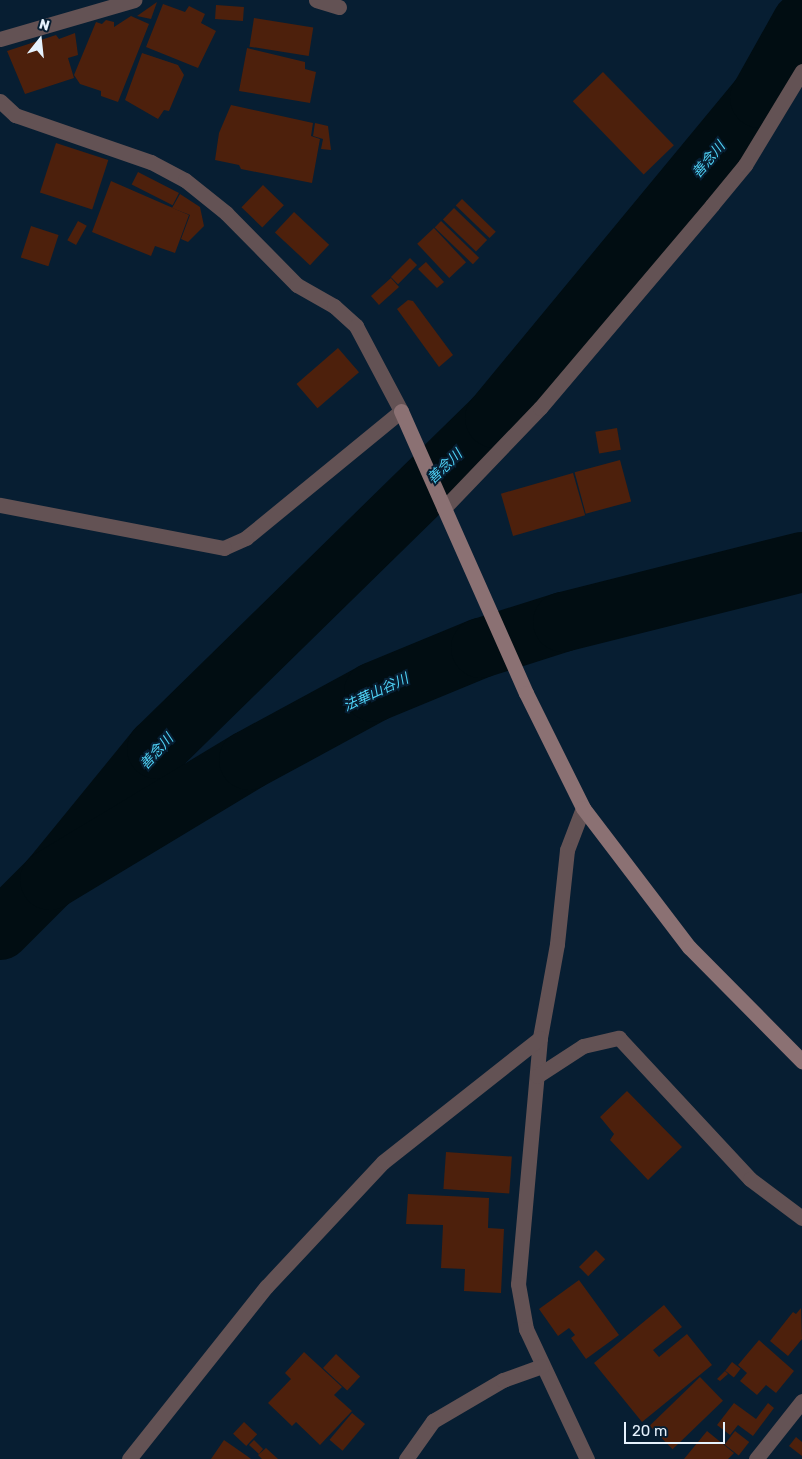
<!DOCTYPE html>
<meta charset="utf-8">
<style>
body{margin:0}
#map{position:relative;width:802px;height:1459px;overflow:hidden;background:#071e32;font-family:Rubik,"Noto Sans JP",sans-serif}
div>[style]{position:absolute}
.river>*{height:60px;margin:-30px;padding:0 30px;transform-origin:30px;border-radius:30px;background:#010d12}
.building>*{inset:0;background:#4d200c;transform-origin:0 0}
.street>*{height:15px;margin:-7.5px;padding:0 7.5px;transform-origin:7.5px;border-radius:7.5px;background:#635254}
.secondary>*{height:15px;margin:-7.5px;padding:0 7.5px;transform-origin:7.5px;border-radius:7.5px;background:#8b7173}
span{translate:-50% -50%;white-space:nowrap;text-align:center;line-height:1.15;-webkit-text-stroke:4px #071e32;paint-order:stroke}
.water-label{font-size:14px;color:#4fd1f5;font-style:italic}
.north{position:absolute;left:15px;top:15px;width:50px;height:50px;-webkit-text-stroke:4px #071e32;paint-order:stroke;rotate:16deg;font-size:14px;font-weight:700;line-height:20px;text-align:center;color:#e6f2fd}
.north::after{content:'';display:block;margin:auto;width:18px;height:22px;background:#e6f2fd;clip-path:polygon(50% 0,100% 100%,50% 72%,0 100%)}
.scale{position:absolute;left:624px;top:1422px;width:101px;height:22px;box-sizing:border-box;border:2px solid #e6f2fd;border-top:0;padding-left:6px;font-size:15px;line-height:18px;white-space:nowrap;color:#e6f2fd;-webkit-text-stroke:4px #071e32;paint-order:stroke}
</style>
<div id="map">
<div class="river">
<div style="left:50px;top:880px;width:169px;rotate:-50.8deg"></div>
<div style="left:157px;top:749px;width:473px;rotate:-44.4deg"></div>
<div style="left:495px;top:418px;width:415px;rotate:-50.4deg"></div>
<div style="left:760px;top:98px;width:86px;rotate:-60.8deg"></div>
<div style="left:0;top:930px;width:71px;rotate:-45deg"></div>
<div style="left:50px;top:880px;width:232px;rotate:-31.1deg"></div>
<div style="left:249px;top:760px;width:142px;rotate:-28.5deg"></div>
<div style="left:374px;top:692px;width:116px;rotate:-22.4deg"></div>
<div style="left:481px;top:648px;width:86px;rotate:-17.6deg"></div>
<div style="left:563px;top:622px;width:246px;rotate:-14.1deg"></div>
</div>
<div class="building">
<div style="clip-path:polygon(157px 2px,151px 19px,137px 16px)"></div>
<div style="clip-path:polygon(163px 4px,185px 12px,189px 6px,205px 14px,201px 23px,216px 31px,198px 68px,146px 47px)"></div>
<div style="left:216px;top:5px;width:28px;height:14px;rotate:4deg"></div>
<div style="clip-path:polygon(131px 16px,149px 24px,118px 102px,101px 96px,101px 91px,80px 84px,74px 75px,96px 22px,102px 24px,106px 20px,114px 22px,114px 27px)"></div>
<div style="left:254px;top:18px;width:60px;height:29px;rotate:9deg"></div>
<div style="clip-path:polygon(75px 33px,78px 55px,68px 58px,74px 78px,25px 94px,7px 51px,56px 35px,59px 39px)"></div>
<div style="clip-path:polygon(247px 48px,305px 62px,305px 69px,316px 72px,310px 103px,239px 91px)"></div>
<div style="clip-path:polygon(142px 53px,178px 65px,184px 75px,169px 111px,164px 110px,158px 119px,125px 100px)"></div>
<div style="left:603px;top:72px;width:102px;height:42px;rotate:46deg"></div>
<div style="clip-path:polygon(231px 105px,313px 123px,311px 136px,320px 139px,312px 183px,241px 169px,239px 165px,215px 160px,219px 133px)"></div>
<div style="clip-path:polygon(315px 123px,328px 126px,331px 150px,321px 149px,323px 139px,313px 136px)"></div>
<div style="left:56px;top:143px;width:55px;height:52px;rotate:18deg"></div>
<div style="left:138px;top:172px;width:46px;height:14px;rotate:27deg"></div>
<div style="clip-path:polygon(111px 181px,189px 215px,175px 253px,155px 246px,151px 256px,92px 232px)"></div>
<div style="left:263px;top:185px;width:29px;height:31px;rotate:44deg"></div>
<div style="clip-path:polygon(180px 194px,200px 207px,204px 226px,188px 242px,181px 239px,190px 215px,172px 208px)"></div>
<div style="left:462px;top:199px;width:47px;height:9px;rotate:44deg"></div>
<div style="left:454px;top:208px;width:46px;height:16px;rotate:44deg"></div>
<div style="left:294px;top:212px;width:48px;height:28px;rotate:43deg"></div>
<div style="left:78px;top:221px;width:10px;height:22px;rotate:29deg"></div>
<div style="left:441px;top:221px;width:53px;height:9px;rotate:44deg"></div>
<div style="left:31px;top:226px;width:29px;height:33px;rotate:18deg"></div>
<div style="left:434px;top:228px;width:47px;height:23px;rotate:47deg"></div>
<div style="left:410px;top:258px;width:10px;height:27px;rotate:45deg"></div>
<div style="clip-path:polygon(426px 262px,444px 282px,437px 288px,418px 269px)"></div>
<div style="left:391px;top:278px;width:12px;height:27px;rotate:48deg"></div>
<div style="clip-path:polygon(408px 300px,413px 301px,453px 355px,439px 367px,397px 309px)"></div>
<div style="left:338px;top:348px;width:32px;height:55px;rotate:49deg"></div>
<div style="left:617px;top:428px;width:22px;height:22px;rotate:80deg"></div>
<div style="left:620px;top:460px;width:43px;height:47px;rotate:75deg"></div>
<div style="left:573px;top:473px;width:44px;height:75px;rotate:74deg"></div>
<div style="clip-path:polygon(627px 1091px,682px 1147px,648px 1180px,610px 1140px,614px 1134px,600px 1117px)"></div>
<div style="left:446px;top:1152px;width:66px;height:37px;rotate:4deg"></div>
<div style="clip-path:polygon(408px 1194px,489px 1198px,488px 1228px,504px 1229px,501px 1293px,464px 1291px,465px 1269px,441px 1268px,443px 1225px,406px 1224px)"></div>
<div style="left:596px;top:1250px;width:13px;height:24px;rotate:45deg"></div>
<div style="clip-path:polygon(579px 1280px,619px 1335px,586px 1359px,571px 1338px,575px 1335px,569px 1328px,558px 1336px,539px 1309px)"></div>
<div style="clip-path:polygon(664px 1305px,682px 1327px,653px 1350px,659px 1357px,687px 1334px,712px 1365px,642px 1422px,594px 1363px)"></div>
<div style="clip-path:polygon(801px 1308px,802px 1339px,788px 1356px,770px 1341px,793px 1312px,796px 1314px)"></div>
<div style="clip-path:polygon(759px 1340px,794px 1371px,776px 1393px,766px 1385px,757px 1395px,740px 1381px,747px 1373px,738px 1365px)"></div>
<div style="clip-path:polygon(304px 1352px,342px 1387px,334px 1395px,352px 1411px,320px 1445px,296px 1422px,292px 1426px,268px 1403px,291px 1379px,285px 1373px)"></div>
<div style="left:336px;top:1354px;width:33px;height:19px;rotate:43deg"></div>
<div style="left:732px;top:1362px;width:11px;height:11px;rotate:38deg"></div>
<div style="clip-path:polygon(725px 1371px,728px 1374px,720px 1381px,717px 1379px)"></div>
<div style="left:700px;top:1377px;width:33px;height:70px;rotate:46deg"></div>
<div style="clip-path:polygon(734px 1403px,756px 1419px,768px 1403px,774px 1408px,753px 1436px,738px 1425px,730px 1435px,717px 1425px)"></div>
<div style="left:352px;top:1413px;width:17px;height:35px;rotate:40deg"></div>
<div style="left:244px;top:1422px;width:18px;height:16px;rotate:43deg"></div>
<div style="clip-path:polygon(707px 1431px,734px 1453px,728px 1459px,684px 1459px)"></div>
<div style="left:735px;top:1431px;width:18px;height:17px;rotate:38deg"></div>
<div style="clip-path:polygon(796px 1437px,802px 1442px,802px 1456px,789px 1446px)"></div>
<div style="clip-path:polygon(224px 1440px,247px 1456px,251px 1459px,211px 1459px)"></div>
<div style="clip-path:polygon(254px 1440px,263px 1449px,259px 1454px,249px 1445px)"></div>
<div style="clip-path:polygon(266px 1448px,278px 1459px,262px 1459px,258px 1455px)"></div>
</div>
<div class="street">
<div style="left:316px;top:0;width:24px;rotate:17deg"></div>
<div style="left:0;top:39px;width:140px;rotate:-16.2deg"></div>
<div style="left:0;top:101px;width:21px;rotate:43deg"></div>
<div style="left:15px;top:115px;width:144px;rotate:19.1deg"></div>
<div style="left:151px;top:162px;width:38px;rotate:28deg"></div>
<div style="left:185px;top:180px;width:53px;rotate:38.8deg"></div>
<div style="left:226px;top:213px;width:101px;rotate:45.4deg"></div>
<div style="left:297px;top:285px;width:43px;rotate:29.6deg"></div>
<div style="left:334px;top:306px;width:30px;rotate:42deg"></div>
<div style="left:356px;top:326px;width:96px;rotate:62.1deg"></div>
<div style="left:401px;top:411px;width:200px;rotate:140.7deg"></div>
<div style="left:246px;top:538px;width:24px;rotate:156deg"></div>
<div style="left:224px;top:548px;width:228px;rotate:-169.1deg"></div>
<div style="left:444px;top:508px;width:139px;rotate:-46.2deg"></div>
<div style="left:540px;top:408px;width:266px;rotate:-49.7deg"></div>
<div style="left:712px;top:205px;width:52px;rotate:-50.5deg"></div>
<div style="left:745px;top:165px;width:110px;rotate:-58.8deg"></div>
<div style="left:583px;top:808px;width:45px;rotate:110.9deg"></div>
<div style="left:567px;top:850px;width:95px;rotate:96.1deg"></div>
<div style="left:557px;top:944px;width:96px;rotate:100.3deg"></div>
<div style="left:540px;top:1038px;width:247px;rotate:95.1deg"></div>
<div style="left:518px;top:1284px;width:46px;rotate:79.9deg"></div>
<div style="left:526px;top:1329px;width:144px;rotate:64.9deg"></div>
<div style="left:537px;top:1076px;width:55px;rotate:-33.1deg"></div>
<div style="left:583px;top:1046px;width:37px;rotate:-13deg"></div>
<div style="left:619px;top:1038px;width:192px;rotate:47.1deg"></div>
<div style="left:750px;top:1179px;width:65px;rotate:36.9deg"></div>
<div style="left:129px;top:1459px;width:220px;rotate:-51.5deg"></div>
<div style="left:266px;top:1287px;width:171px;rotate:-46.9deg"></div>
<div style="left:383px;top:1162px;width:200px;rotate:-38.3deg"></div>
<div style="left:406px;top:1459px;width:47px;rotate:-54.6deg"></div>
<div style="left:433px;top:1421px;width:81px;rotate:-30.4deg"></div>
<div style="left:503px;top:1380px;width:41px;rotate:-19.7deg"></div>
<div style="left:756px;top:1459px;width:74px;rotate:-51.6deg"></div>
</div>
<div class="secondary">
<div style="left:401px;top:411px;width:308px;rotate:66.1deg"></div>
<div style="left:526px;top:693px;width:128px;rotate:63.6deg"></div>
<div style="left:583px;top:808px;width:175px;rotate:52.7deg"></div>
<div style="left:689px;top:947px;width:161px;rotate:45.3deg"></div>
</div>
<div class="water-label">
<span style="left:709px;top:160px;rotate:-50deg">善念川</span>
<span style="left:445px;top:467px;rotate:-44deg">善念川</span>
<span style="left:376px;top:693px;rotate:-25deg">法華山谷川</span>
<span style="left:157px;top:752px;rotate:-48deg">善念川</span>
</div>
<div class="north">N</div>
<div class="scale">20 m</div>
</div>
